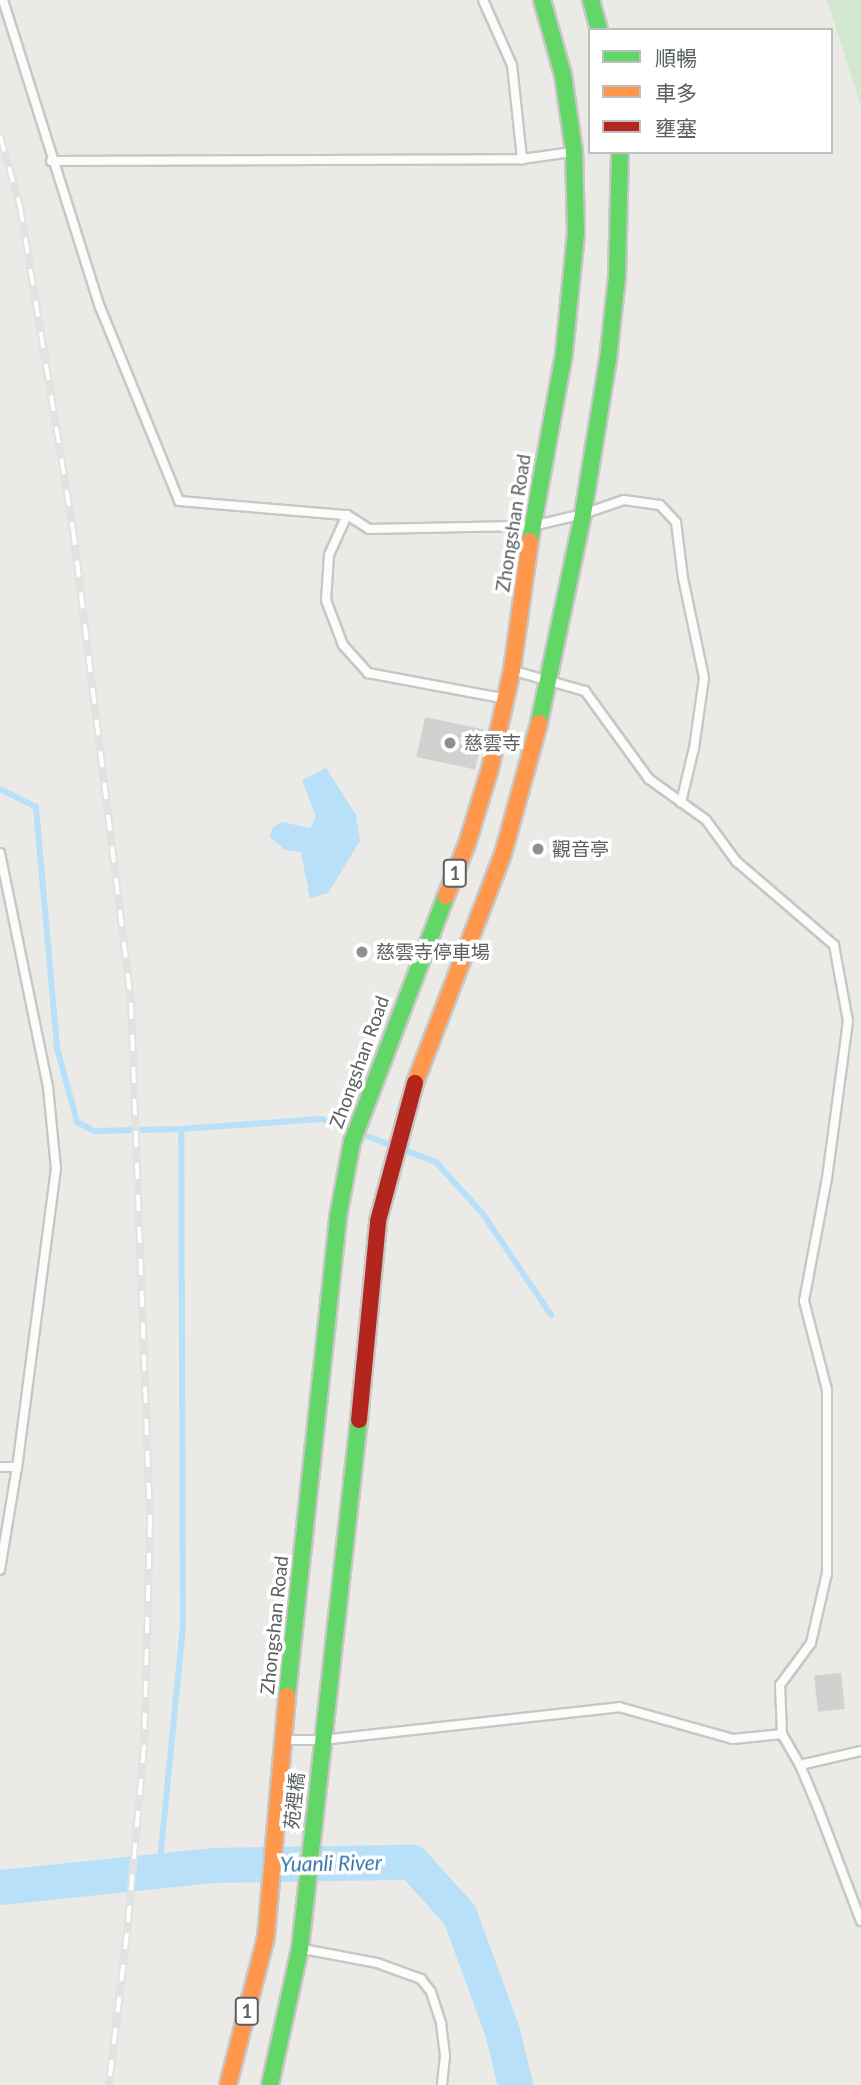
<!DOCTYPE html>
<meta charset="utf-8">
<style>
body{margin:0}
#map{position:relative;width:861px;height:2085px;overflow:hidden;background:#ebeae6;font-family:Lato,"Noto Sans TC",sans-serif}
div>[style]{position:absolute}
.green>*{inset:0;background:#d3e8d0}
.water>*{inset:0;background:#b8e0f8}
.stream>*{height:6px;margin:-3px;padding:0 3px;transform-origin:3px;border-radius:3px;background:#b8e0f8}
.river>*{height:35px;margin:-17.5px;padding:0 17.5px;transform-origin:17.5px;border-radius:17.5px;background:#b8e0f8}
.building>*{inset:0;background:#d2d1cf;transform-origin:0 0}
.roads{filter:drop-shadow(2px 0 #c7c7c6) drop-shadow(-2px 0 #c7c7c6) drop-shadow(0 2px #c7c7c6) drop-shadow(0 -2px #c7c7c6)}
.lane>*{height:8px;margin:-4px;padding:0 4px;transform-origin:4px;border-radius:4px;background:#fcfcfb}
.fast>*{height:16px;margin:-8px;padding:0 8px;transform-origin:8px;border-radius:8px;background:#63d668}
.slow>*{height:16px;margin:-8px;padding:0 8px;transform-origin:8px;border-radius:8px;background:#ff974d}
.jam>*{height:16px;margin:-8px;padding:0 8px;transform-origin:8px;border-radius:8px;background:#b3261e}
.rail>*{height:8px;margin-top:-4px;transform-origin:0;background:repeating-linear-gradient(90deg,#fff 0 16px,#e2e2e2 0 32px);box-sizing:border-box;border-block:2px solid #e2e2e2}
.dots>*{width:19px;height:19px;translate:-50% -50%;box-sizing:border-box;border:4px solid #fff;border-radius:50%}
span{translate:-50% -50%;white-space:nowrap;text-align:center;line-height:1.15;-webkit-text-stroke:7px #fff;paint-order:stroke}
.shield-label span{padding:2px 5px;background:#fff;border:2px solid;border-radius:5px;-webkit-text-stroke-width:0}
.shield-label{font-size:18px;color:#5b6064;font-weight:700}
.street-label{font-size:19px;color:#5b6064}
.poi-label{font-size:19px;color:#5b6064}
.left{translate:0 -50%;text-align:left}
.water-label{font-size:21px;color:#3977ad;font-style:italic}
.legend{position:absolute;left:588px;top:28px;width:245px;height:126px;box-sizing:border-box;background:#fff;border:2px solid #bdbfc1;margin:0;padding:9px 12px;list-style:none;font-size:21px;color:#5b6064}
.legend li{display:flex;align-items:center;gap:14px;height:35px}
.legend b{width:35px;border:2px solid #bdbfc1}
</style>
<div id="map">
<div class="green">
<div style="clip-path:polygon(827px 0,861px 0,861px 106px)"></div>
</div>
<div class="water">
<div style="clip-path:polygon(326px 768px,356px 815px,360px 841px,328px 893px,310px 898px,301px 852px,285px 850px,270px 837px,272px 828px,282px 822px,310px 828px,316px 817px,302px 780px)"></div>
</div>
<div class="stream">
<div style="left:0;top:789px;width:40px;rotate:26.6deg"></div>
<div style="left:36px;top:807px;width:242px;rotate:85deg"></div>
<div style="left:57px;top:1048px;width:77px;rotate:74.9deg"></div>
<div style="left:77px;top:1122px;width:19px;rotate:28deg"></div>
<div style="left:94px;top:1131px;width:87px;rotate:-1.3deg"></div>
<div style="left:362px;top:1134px;width:31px;rotate:21deg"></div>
<div style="left:401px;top:1149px;width:37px;rotate:20deg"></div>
<div style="left:436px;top:1162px;width:70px;rotate:47.9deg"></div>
<div style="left:483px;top:1214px;width:122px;rotate:56deg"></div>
<div style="left:159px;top:1871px;width:245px;rotate:-84.4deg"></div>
<div style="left:183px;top:1627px;width:498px;rotate:-90.2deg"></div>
<div style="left:181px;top:1129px;width:140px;rotate:-4.1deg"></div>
<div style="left:321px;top:1119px;width:33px;rotate:20deg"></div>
</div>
<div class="river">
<div style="left:0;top:1887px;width:213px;rotate:-5.9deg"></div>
<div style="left:212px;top:1865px;width:200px;rotate:-0.9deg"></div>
<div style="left:412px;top:1862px;width:70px;rotate:47.9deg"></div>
<div style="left:459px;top:1914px;width:125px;rotate:69.8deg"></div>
<div style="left:502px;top:2031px;width:56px;rotate:76.5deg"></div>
</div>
<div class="building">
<div style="left:425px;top:717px;width:60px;height:41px;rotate:12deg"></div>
<div style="left:841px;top:1673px;width:36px;height:27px;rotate:84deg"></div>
</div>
<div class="roads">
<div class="lane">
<div style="left:3px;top:0;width:322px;rotate:72.5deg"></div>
<div style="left:100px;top:307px;width:209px;rotate:67.8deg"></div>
<div style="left:179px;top:501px;width:169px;rotate:4.8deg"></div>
<div style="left:347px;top:515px;width:26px;rotate:32deg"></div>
<div style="left:369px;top:529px;width:163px;rotate:-1.1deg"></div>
<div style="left:532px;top:526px;width:52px;rotate:-13.2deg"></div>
<div style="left:583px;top:514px;width:43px;rotate:-18.9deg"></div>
<div style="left:624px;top:500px;width:36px;rotate:8deg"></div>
<div style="left:660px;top:505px;width:23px;rotate:47deg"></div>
<div style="left:676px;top:522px;width:56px;rotate:82.9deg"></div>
<div style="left:683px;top:578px;width:102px;rotate:78.1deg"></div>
<div style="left:704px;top:678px;width:71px;rotate:98.1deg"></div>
<div style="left:694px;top:748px;width:56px;rotate:103.5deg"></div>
<div style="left:483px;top:0;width:71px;rotate:66deg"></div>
<div style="left:512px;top:65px;width:95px;rotate:83.9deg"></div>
<div style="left:51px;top:161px;width:471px;rotate:-0.2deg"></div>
<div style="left:522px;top:159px;width:50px;rotate:-8deg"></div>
<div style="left:347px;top:515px;width:44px;rotate:114.2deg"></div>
<div style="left:329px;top:555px;width:45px;rotate:93.8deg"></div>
<div style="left:326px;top:600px;width:48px;rotate:69.3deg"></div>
<div style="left:343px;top:645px;width:38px;rotate:48deg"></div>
<div style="left:368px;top:673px;width:136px;rotate:10.6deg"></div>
<div style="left:514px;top:671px;width:74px;rotate:15.7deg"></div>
<div style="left:585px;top:691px;width:109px;rotate:54deg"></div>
<div style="left:649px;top:779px;width:70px;rotate:35.7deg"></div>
<div style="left:706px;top:820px;width:51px;rotate:53.8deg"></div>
<div style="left:736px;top:861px;width:129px;rotate:40.6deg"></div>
<div style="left:834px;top:945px;width:77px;rotate:79.6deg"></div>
<div style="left:848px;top:1021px;width:158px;rotate:97.6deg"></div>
<div style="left:827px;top:1178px;width:125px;rotate:100.6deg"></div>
<div style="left:804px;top:1301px;width:92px;rotate:75.5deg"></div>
<div style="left:827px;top:1390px;width:183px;rotate:90deg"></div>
<div style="left:827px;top:1573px;width:72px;rotate:102.9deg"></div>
<div style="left:811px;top:1643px;width:52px;rotate:126.4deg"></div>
<div style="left:780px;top:1685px;width:49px;rotate:87.7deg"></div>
<div style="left:782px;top:1734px;width:36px;rotate:60deg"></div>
<div style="left:800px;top:1765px;width:47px;rotate:67.3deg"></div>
<div style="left:818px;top:1808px;width:121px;rotate:69.2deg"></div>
<div style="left:0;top:853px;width:239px;rotate:78.4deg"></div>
<div style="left:48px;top:1087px;width:81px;rotate:84.4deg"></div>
<div style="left:56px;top:1168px;width:302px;rotate:97.4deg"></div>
<div style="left:17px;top:1467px;width:104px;rotate:99.4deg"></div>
<div style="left:0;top:1467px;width:17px"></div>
<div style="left:284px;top:1740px;width:38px"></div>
<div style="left:322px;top:1740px;width:299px;rotate:-6.3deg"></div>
<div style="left:619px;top:1707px;width:118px;rotate:15.7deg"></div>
<div style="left:733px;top:1739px;width:49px;rotate:-5.8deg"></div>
<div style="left:800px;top:1765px;width:63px;rotate:-12.9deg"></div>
<div style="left:303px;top:1949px;width:75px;rotate:10.7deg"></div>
<div style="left:377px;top:1963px;width:47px;rotate:20deg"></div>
<div style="left:421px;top:1979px;width:16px;rotate:52deg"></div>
<div style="left:431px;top:1992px;width:33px;rotate:72deg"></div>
<div style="left:441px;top:2023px;width:33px;rotate:83deg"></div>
<div style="left:445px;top:2056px;width:29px;rotate:96deg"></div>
</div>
<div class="fast">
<div style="left:591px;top:0;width:31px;rotate:75deg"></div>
<div style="left:530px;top:541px;width:191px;rotate:-79.7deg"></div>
<div style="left:564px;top:353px;width:122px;rotate:-84.3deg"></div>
<div style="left:576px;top:232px;width:81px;rotate:-91.4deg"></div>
<div style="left:574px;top:151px;width:77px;rotate:-98.2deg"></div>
<div style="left:563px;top:75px;width:78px;rotate:-105.6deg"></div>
<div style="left:539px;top:723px;width:214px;rotate:-78.1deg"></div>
<div style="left:583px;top:514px;width:156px;rotate:-80.8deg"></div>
<div style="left:608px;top:360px;width:83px;rotate:-83.8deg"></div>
<div style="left:617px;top:277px;width:125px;rotate:-88.6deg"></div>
<div style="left:287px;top:1696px;width:482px;rotate:-83.9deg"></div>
<div style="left:338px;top:1217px;width:76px;rotate:-79.4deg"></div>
<div style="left:352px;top:1142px;width:263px;rotate:-69.1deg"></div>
<div style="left:270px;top:2085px;width:139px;rotate:-77.6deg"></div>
<div style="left:300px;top:1949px;width:532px;rotate:-83.64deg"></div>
</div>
<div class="slow">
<div style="left:446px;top:896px;width:56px;rotate:-68deg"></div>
<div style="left:467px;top:844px;width:78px;rotate:-73deg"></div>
<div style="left:490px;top:769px;width:101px;rotate:-77.5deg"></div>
<div style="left:512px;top:670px;width:130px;rotate:-82.1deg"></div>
<div style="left:415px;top:1083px;width:245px;rotate:-69deg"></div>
<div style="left:503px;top:854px;width:136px;rotate:-74.6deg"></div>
<div style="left:228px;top:2085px;width:153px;rotate:-75.6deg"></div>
<div style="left:266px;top:1937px;width:242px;rotate:-85deg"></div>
</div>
<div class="jam">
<div style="left:359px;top:1420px;width:200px;rotate:-84.5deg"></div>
<div style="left:378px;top:1221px;width:143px;rotate:-75deg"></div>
</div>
</div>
<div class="rail">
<div style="left:0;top:136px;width:73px;rotate:74.1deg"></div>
<div style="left:20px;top:206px;width:327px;rotate:80.7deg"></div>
<div style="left:73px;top:529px;width:478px;rotate:83deg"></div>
<div style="left:131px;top:1003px;width:518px;rotate:87.9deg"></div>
<div style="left:150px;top:1521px;width:226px;rotate:91.5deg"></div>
<div style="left:144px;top:1747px;width:187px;rotate:95.2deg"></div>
<div style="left:127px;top:1933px;width:153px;rotate:96.8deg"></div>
</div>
<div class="dots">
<div style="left:450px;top:743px;background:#8d9092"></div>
<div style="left:538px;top:849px;background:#8d9092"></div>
<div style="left:362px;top:952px;background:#8d9092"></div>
</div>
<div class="shield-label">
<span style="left:455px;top:873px">1</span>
<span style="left:247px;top:2011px">1</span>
</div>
<div class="street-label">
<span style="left:513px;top:523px;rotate:-81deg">Zhongshan Road</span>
<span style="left:359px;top:1062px;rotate:-70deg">Zhongshan Road</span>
<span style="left:274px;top:1625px;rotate:-84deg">Zhongshan Road</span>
<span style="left:294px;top:1801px;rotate:-84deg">苑裡橋</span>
</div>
<div class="poi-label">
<span class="left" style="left:464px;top:743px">慈雲寺</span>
<span class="left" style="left:552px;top:849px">觀音亭</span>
<span class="left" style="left:376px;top:952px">慈雲寺停車場</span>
</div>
<div class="water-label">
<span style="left:331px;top:1863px;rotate:-1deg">Yuanli River</span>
</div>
<ul class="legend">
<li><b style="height:9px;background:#63d668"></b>順暢</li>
<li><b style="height:9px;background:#ff974d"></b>車多</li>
<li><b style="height:9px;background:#b3261e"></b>壅塞</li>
</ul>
</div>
